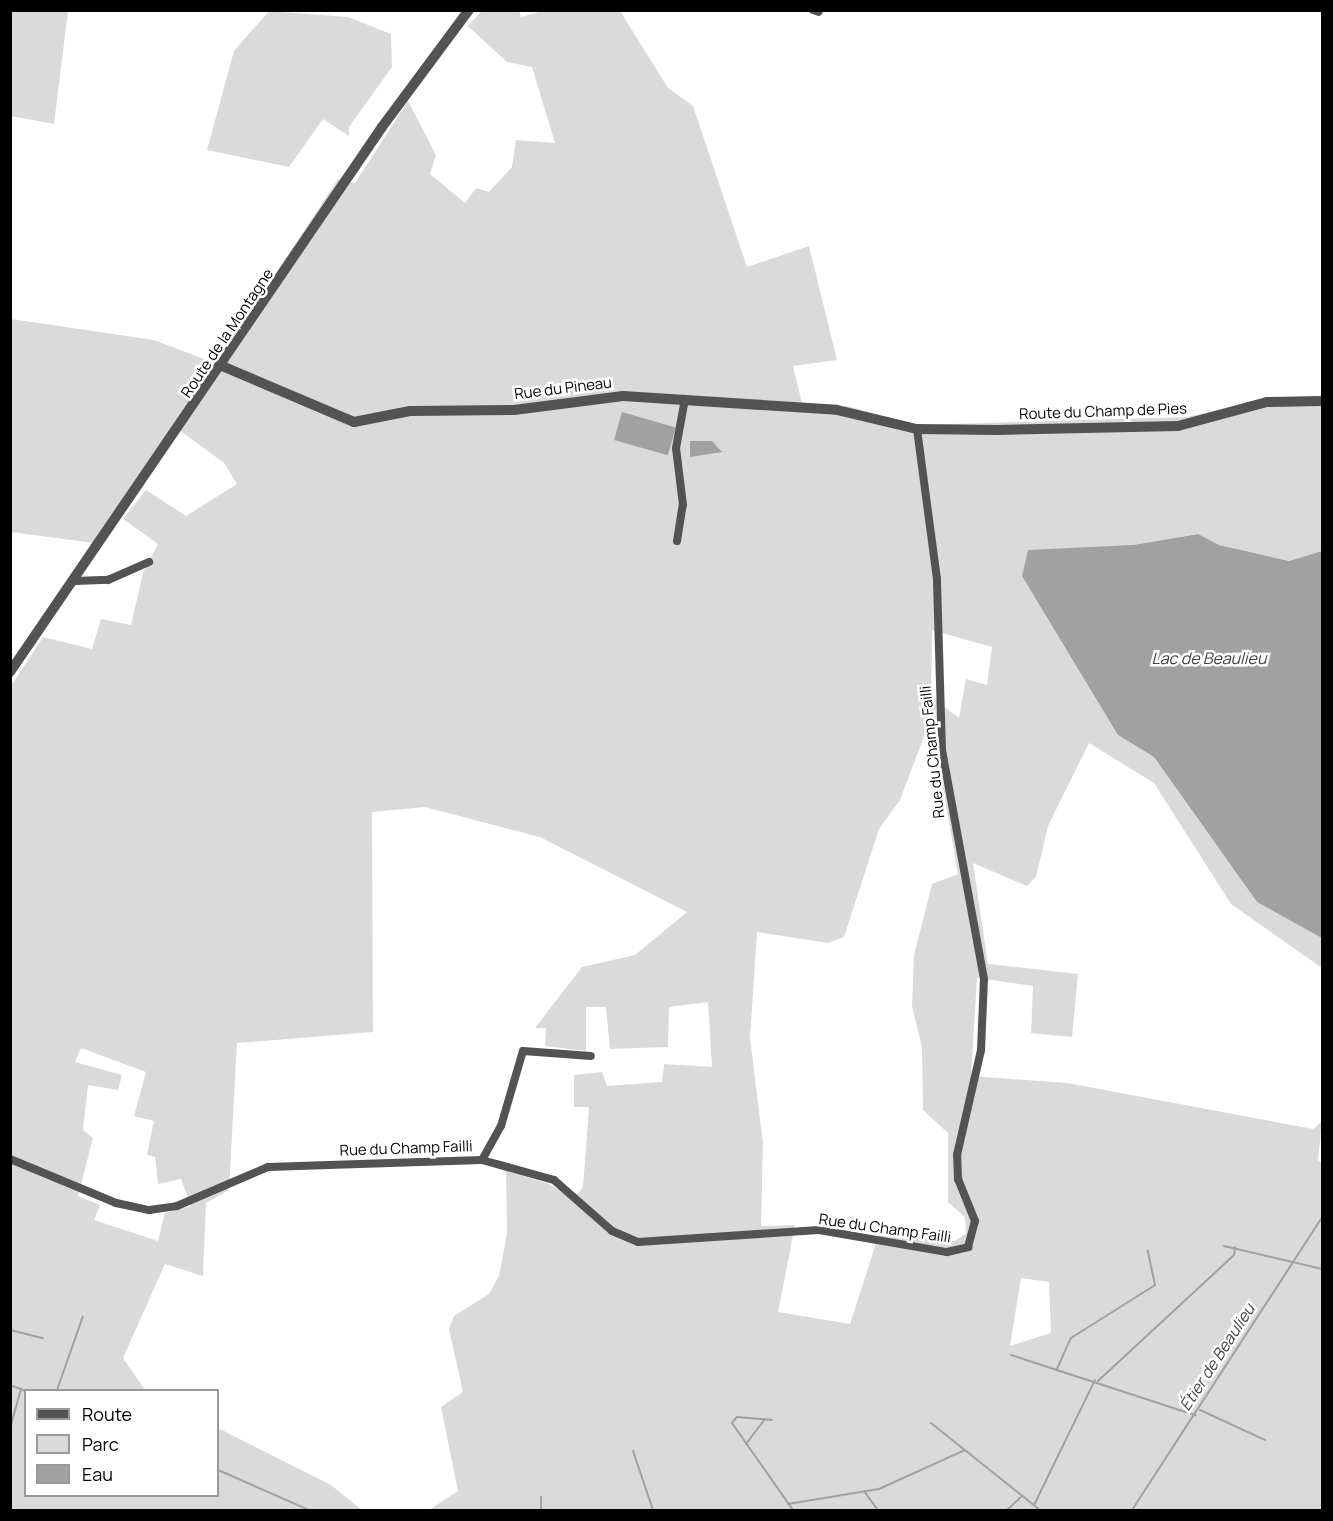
<!DOCTYPE html>
<meta charset="utf-8">
<style>
body{margin:0}
#map{position:relative;width:1333px;height:1521px;overflow:hidden;background:#fff;font-family:Manrope,sans-serif}
div>[style]{position:absolute}
.green>*{inset:0;background:#dadada}
.water>*{inset:0;background:#a1a1a1;transform-origin:0 0}
.stream>*{height:2px;margin:-1px;padding:0 1px;transform-origin:1px;border-radius:1px;background:#a1a1a1}
.minor>*{height:8px;margin:-4px;padding:0 4px;transform-origin:4px;border-radius:4px;background:#535353}
.tertiary>*{height:10px;margin:-5px;padding:0 5px;transform-origin:5px;border-radius:5px;background:#535353}
span{translate:-50% -50%;white-space:nowrap;text-align:center;line-height:1.15;-webkit-text-stroke:5px #fff;paint-order:stroke}
.street-label{font-size:15px;color:#000}
.water-label{font-size:16px;color:#424242;font-style:italic}
.frame{position:absolute;inset:0;border:12px solid #000;pointer-events:none}
.legend{position:absolute;left:24px;top:1389px;width:195px;height:108px;box-sizing:border-box;background:#fff;border:2px solid #999;margin:0;padding:8px 10px;list-style:none;font-size:18px;color:#000}
.legend li{display:flex;align-items:center;gap:12px;height:30px}
.legend b{width:30px;border:2px solid #999}
</style>
<div id="map">
<div class="green">
<div style="clip-path:polygon(10px 11px,68px 11px,54px 124px,11px 116px)"></div>
<div style="clip-path:polygon(269px 11px,348px 17px,391px 34px,392px 67px,349px 127px,349px 136px,323px 119px,289px 167px,207px 150px,234px 51px)"></div>
<div style="clip-path:polygon(evenodd,482px 11px,519px 11px,521px 17px,543px 11px,620px 11px,668px 88px,693px 106px,747px 267px,809px 246px,837px 360px,793px 366px,802px 403px,847px 406px,918px 425px,1187px 417px,1272px 398px,1322px 396px,1322px 551px,1289px 561px,1219px 545px,1197px 534px,1133px 545px,1118px 735px,1154px 757px,1257px 902px,1316px 930px,1322px 938px,1322px 968px,1231px 904px,1154px 783px,1089px 743px,1048px 826px,1036px 877px,1027px 886px,973px 863px,988px 964px,1078px 974px,1072px 1037px,1031px 1033px,1033px 986px,977px 978px,971px 1076px,1067px 1083px,1313px 1129px,1322px 1121px,1318px 1160px,1322px 1163px,1322px 1510px,429px 1510px,458px 1491px,441px 1407px,463px 1392px,449px 1329px,454px 1316px,489px 1294px,499px 1276px,507px 1233px,506px 1170px,549px 1184px,573px 1199px,583px 1187px,589px 1107px,574px 1107px,574px 1075px,602px 1072px,607px 1086px,662px 1082px,664px 1064px,712px 1067px,708px 1002px,669px 1007px,668px 1047px,610px 1049px,606px 1007px,586px 1007px,586px 1051px,545px 1046px,546px 1028px,535px 1028px,582px 967px,635px 955px,687px 912px,540px 837px,425px 807px,372px 812px,373px 1032px,237px 1043px,229px 1190px,206px 1203px,203px 1276px,165px 1264px,123px 1358px,145px 1390px,26px 1390px,26px 1496px,218px 1496px,218px 1428px,331px 1485px,362px 1510px,11px 1510px,11px 686px,43px 637px,92px 649px,101px 619px,131px 625px,143px 573px,158px 544px,123px 519px,146px 490px,186px 516px,237px 484px,224px 463px,174px 426px,94px 543px,11px 532px,11px 319px,154px 340px,217px 364px,338px 179px,355px 183px,408px 101px,436px 155px,430px 174px,465px 203px,476px 188px,489px 192px,512px 167px,516px 140px,555px 143px,532px 67px,507px 62px,468px 26px,482px 11px,932px 630px,992px 647px,987px 685px,966px 679px,959px 718px,931px 697px,932px 630px,482px 11px,931px 718px,958px 874px,932px 884px,914px 955px,912px 1006px,922px 1047px,923px 1110px,948px 1133px,948px 1202px,965px 1217px,966px 1234px,954px 1241px,880px 1231px,850px 1324px,778px 1312px,795px 1225px,761px 1226px,763px 1143px,750px 1038px,757px 932px,828px 943px,844px 937px,879px 829px,900px 800px,931px 718px,482px 11px,81px 1048px,146px 1072px,134px 1116px,154px 1121px,147px 1155px,155px 1157px,158px 1184px,181px 1179px,191px 1206px,165px 1213px,158px 1241px,94px 1220px,100px 1205px,78px 1196px,93px 1138px,83px 1130px,88px 1085px,118px 1090px,122px 1075px,75px 1062px,81px 1048px,482px 11px,1021px 1278px,1049px 1282px,1051px 1333px,1010px 1346px,1021px 1278px)"></div>
</div>
<div class="water">
<div style="left:622px;top:412px;width:56px;height:29px;rotate:16deg"></div>
<div style="clip-path:polygon(690px 441px,712px 441px,722px 452px,690px 457px)"></div>
<div style="clip-path:polygon(1198px 534px,1219px 545px,1289px 561px,1322px 551px,1322px 938px,1257px 902px,1154px 757px,1118px 735px,1022px 576px,1028px 550px,1133px 545px)"></div>
</div>
<div class="stream">
<div style="left:1224px;top:1246px;width:101px;rotate:13.2deg"></div>
<div style="left:10px;top:1330px;width:34px;rotate:14deg"></div>
<div style="left:1011px;top:1355px;width:194px;rotate:18.1deg"></div>
<div style="left:1057px;top:1369px;width:34px;rotate:-66deg"></div>
<div style="left:1071px;top:1338px;width:99px;rotate:-32.2deg"></div>
<div style="left:1155px;top:1285px;width:35px;rotate:-102deg"></div>
<div style="left:1098px;top:1381px;width:185px;rotate:-42.8deg"></div>
<div style="left:1234px;top:1255px;width:8px;rotate:-83deg"></div>
<div style="left:10px;top:1385px;width:17px;rotate:21deg"></div>
<div style="left:57px;top:1390px;width:78px;rotate:-70.6deg"></div>
<div style="left:1200px;top:1410px;width:72px;rotate:24.8deg"></div>
<div style="left:772px;top:1420px;width:35px;rotate:-175deg"></div>
<div style="left:737px;top:1417px;width:8px;rotate:130deg"></div>
<div style="left:732px;top:1423px;width:106px;rotate:55deg"></div>
<div style="left:931px;top:1423px;width:139px;rotate:38.6deg"></div>
<div style="left:10px;top:1428px;width:41px;rotate:-74.2deg"></div>
<div style="left:746px;top:1444px;width:30px;rotate:-53deg"></div>
<div style="left:633px;top:1451px;width:62px;rotate:71.3deg"></div>
<div style="left:218px;top:1470px;width:99px;rotate:23.7deg"></div>
<div style="left:864px;top:1491px;width:24px;rotate:54deg"></div>
<div style="left:541px;top:1497px;width:13px;rotate:90deg"></div>
<div style="left:788px;top:1504px;width:92px;rotate:-9.4deg"></div>
<div style="left:879px;top:1489px;width:94px;rotate:-24.4deg"></div>
<div style="left:1034px;top:1505px;width:139px;rotate:-64deg"></div>
<div style="left:1007px;top:1510px;width:21px;rotate:-43deg"></div>
<div style="left:1132px;top:1510px;width:349px;rotate:-57deg"></div>
</div>
<div class="minor">
<div style="left:813px;top:10px;width:6px;rotate:18deg"></div>
<div style="left:677px;top:541px;width:36px;rotate:-81deg"></div>
<div style="left:683px;top:505px;width:57px;rotate:-97deg"></div>
<div style="left:676px;top:448px;width:50px;rotate:-79.6deg"></div>
<div style="left:75px;top:581px;width:33px;rotate:-2deg"></div>
<div style="left:108px;top:580px;width:45px;rotate:-23.7deg"></div>
<div style="left:10px;top:1159px;width:115px;rotate:22.5deg"></div>
<div style="left:116px;top:1203px;width:34px;rotate:12deg"></div>
<div style="left:149px;top:1210px;width:28px;rotate:-8deg"></div>
<div style="left:177px;top:1206px;width:99px;rotate:-23.2deg"></div>
<div style="left:268px;top:1167px;width:214px;rotate:-1.9deg"></div>
<div style="left:482px;top:1160px;width:75px;rotate:15.5deg"></div>
<div style="left:554px;top:1180px;width:77px;rotate:41.3deg"></div>
<div style="left:612px;top:1231px;width:28px;rotate:23deg"></div>
<div style="left:638px;top:1242px;width:181px;rotate:-3.8deg"></div>
<div style="left:819px;top:1230px;width:130px;rotate:9.8deg"></div>
<div style="left:947px;top:1252px;width:22px;rotate:-13deg"></div>
<div style="left:968px;top:1247px;width:27px;rotate:-75deg"></div>
<div style="left:975px;top:1221px;width:45px;rotate:-112deg"></div>
<div style="left:958px;top:1179px;width:24px;rotate:-92deg"></div>
<div style="left:957px;top:1155px;width:108px;rotate:-77.1deg"></div>
<div style="left:981px;top:1050px;width:71px;rotate:-87.6deg"></div>
<div style="left:984px;top:979px;width:233px;rotate:-100.4deg"></div>
<div style="left:942px;top:750px;width:171px;rotate:-91.7deg"></div>
<div style="left:937px;top:579px;width:151px;rotate:-97.6deg"></div>
<div style="left:482px;top:1160px;width:39px;rotate:-61deg"></div>
<div style="left:501px;top:1126px;width:78px;rotate:-73.7deg"></div>
<div style="left:523px;top:1051px;width:68px;rotate:4.2deg"></div>
</div>
<div class="tertiary">
<div style="left:222px;top:366px;width:143px;rotate:23deg"></div>
<div style="left:354px;top:422px;width:57px;rotate:-11.1deg"></div>
<div style="left:410px;top:411px;width:104px;rotate:-0.6deg"></div>
<div style="left:514px;top:410px;width:110px;rotate:-7.3deg"></div>
<div style="left:623px;top:396px;width:214px;rotate:3.7deg"></div>
<div style="left:837px;top:410px;width:82px;rotate:13.4deg"></div>
<div style="left:917px;top:429px;width:80px;rotate:0.7deg"></div>
<div style="left:997px;top:430px;width:181px;rotate:-1.3deg"></div>
<div style="left:1178px;top:426px;width:92px;rotate:-15.1deg"></div>
<div style="left:1267px;top:402px;width:55px;rotate:-1deg"></div>
<div style="left:10px;top:672px;width:660px;rotate:-55.68deg"></div>
<div style="left:382px;top:127px;width:146px;rotate:-53.4deg"></div>
</div>
<div class="street-label">
<span style="left:227px;top:333px;rotate:-56deg">Route de la Montagne</span>
<span style="left:563px;top:388px;rotate:-7deg">Rue du Pineau</span>
<span style="left:1103px;top:411px;rotate:-2deg">Route du Champ de Pies</span>
<span style="left:932px;top:752px;rotate:-96deg">Rue du Champ Failli</span>
<span style="left:406px;top:1148px;rotate:-2deg">Rue du Champ Failli</span>
<span style="left:885px;top:1228px;rotate:8deg">Rue du Champ Failli</span>
</div>
<div class="water-label">
<span style="left:1209px;top:658px">Lac de Beaulieu</span>
<span style="left:1217px;top:1357px;rotate:-57deg">Étier de Beaulieu</span>
</div>
<div class="frame"></div>
<ul class="legend">
<li><b style="height:8px;background:#535353"></b>Route</li>
<li><b style="height:16px;background:#dadada"></b>Parc</li>
<li><b style="height:16px;background:#a1a1a1"></b>Eau</li>
</ul>
</div>
